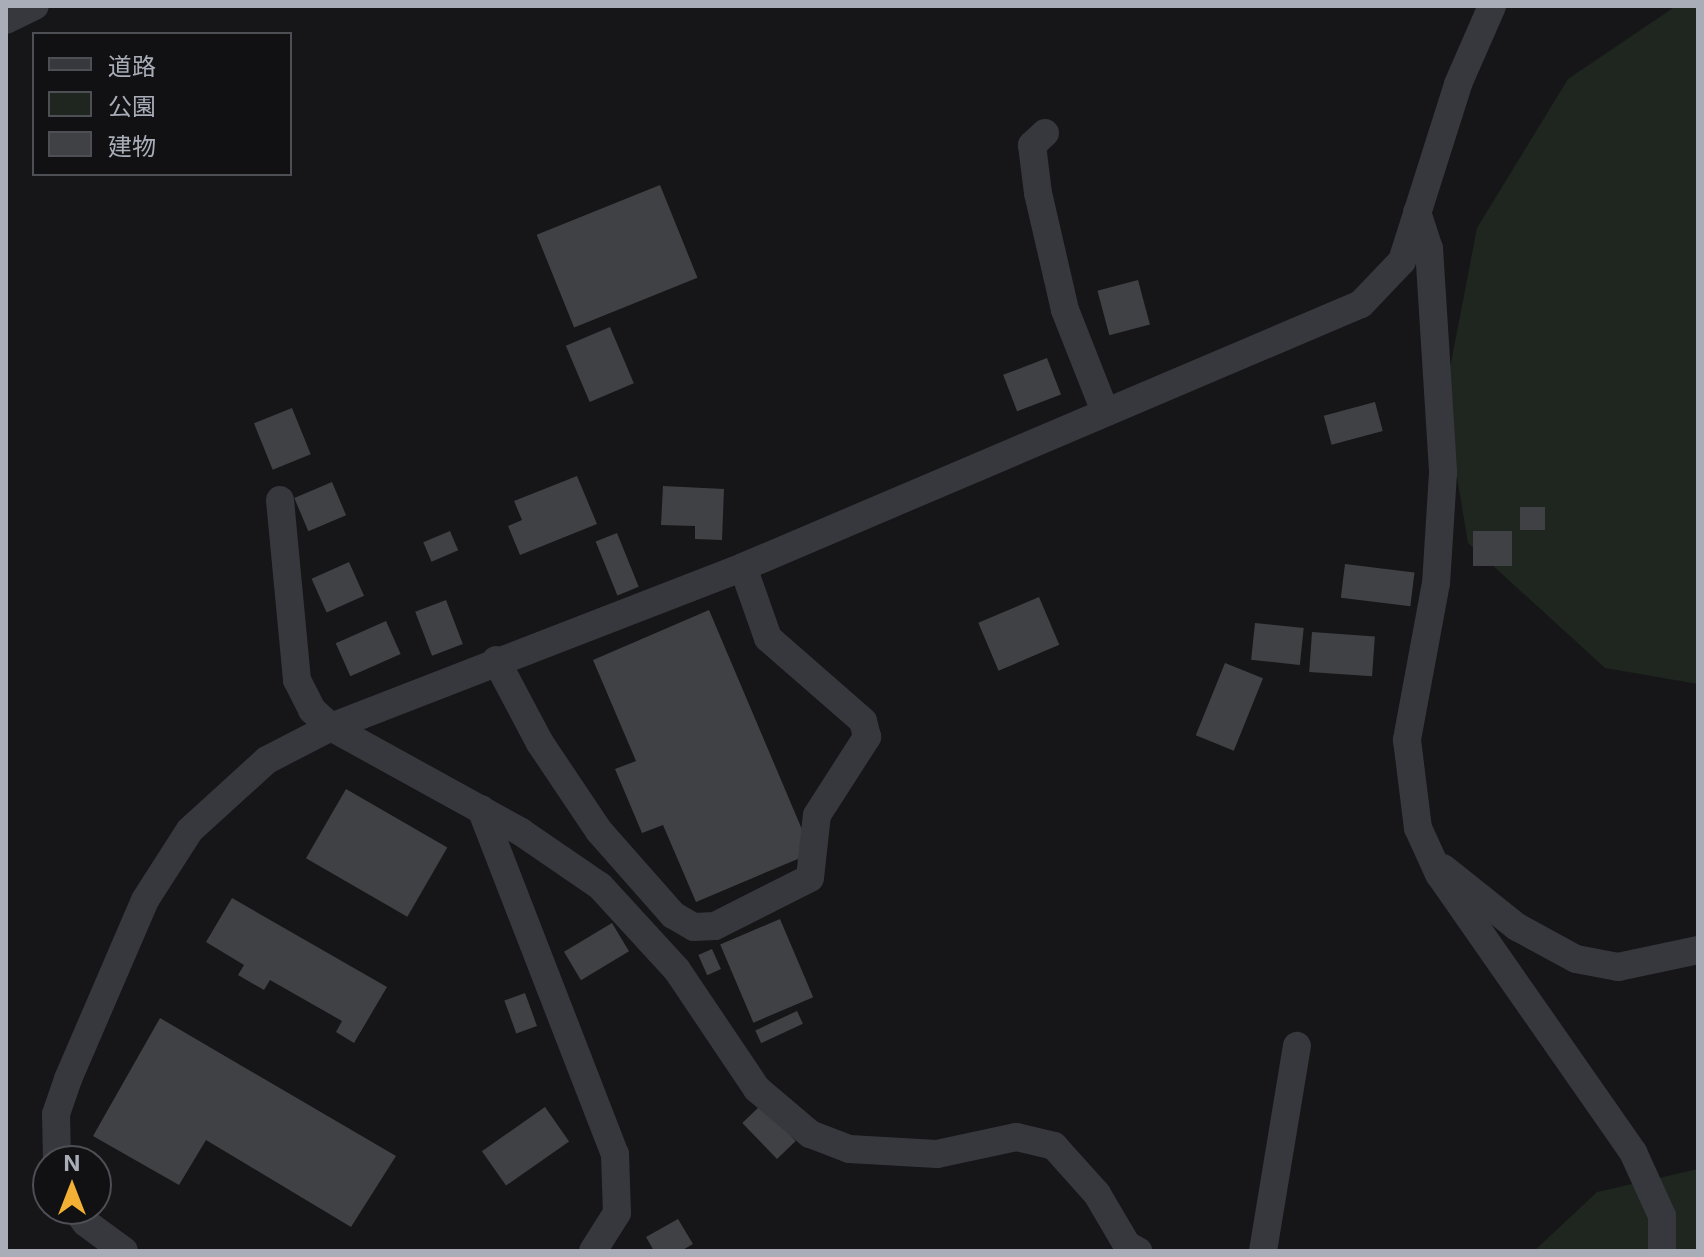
<!DOCTYPE html>
<meta charset="utf-8">
<style>
body{margin:0}
#map{position:relative;width:1704px;height:1257px;overflow:hidden;background:#161618;font-family:Inter,"Noto Sans JP",sans-serif}
div>[style]{position:absolute}
.green>*{inset:0;background:#1e261f}
.building>*{inset:0;background:#404145;transform-origin:0 0}
.minor>*{height:28px;margin:-14px;padding:0 14px;transform-origin:14px;border-radius:14px;background:#37383d}
span{translate:-50% -50%;white-space:nowrap;text-align:center;line-height:1.15;-webkit-text-stroke:7px #111113;paint-order:stroke}
.frame{position:absolute;inset:0;border:8px solid #a8adb8;pointer-events:none}
.legend{position:absolute;left:32px;top:32px;width:260px;height:144px;box-sizing:border-box;background:#111113;border:2px solid #4d4f55;margin:0;padding:10px 14px;list-style:none;font-size:24px;color:#a8adb8}
.legend li{display:flex;align-items:center;gap:16px;height:40px}
.legend b{width:40px;border:2px solid #4d4f55}
.north{position:absolute;left:32px;top:1145px;width:80px;height:80px;box-sizing:border-box;background:#111113;border:2px solid #4d4f55;border-radius:50%;rotate:0deg;font-size:22px;font-weight:700;line-height:32px;text-align:center;color:#a8adb8}
.north::after{content:'';display:block;margin:auto;width:28px;height:36px;background:#f2b134;clip-path:polygon(50% 0,100% 100%,50% 72%,0 100%)}
</style>
<div id="map">
<div class="green">
<div style="clip-path:polygon(1676px 6px,1698px 6px,1698px 684px,1605px 668px,1468px 543px,1444px 399px,1477px 228px,1568px 79px)"></div>
<div style="clip-path:polygon(1698px 1169px,1698px 1251px,1534px 1251px,1597px 1192px)"></div>
</div>
<div class="building">
<div style="left:660px;top:185px;width:100px;height:133px;rotate:68deg"></div>
<div style="left:1138px;top:280px;width:46px;height:42px;rotate:75deg"></div>
<div style="left:610px;top:327px;width:61px;height:48px;rotate:67deg"></div>
<div style="left:1047px;top:358px;width:39px;height:47px;rotate:69deg"></div>
<div style="left:1375px;top:402px;width:30px;height:53px;rotate:75deg"></div>
<div style="left:292px;top:408px;width:50px;height:41px;rotate:68deg"></div>
<div style="clip-path:polygon(577px 476px,597px 524px,520px 555px,508px 526px,522px 520px,514px 501px)"></div>
<div style="left:332px;top:482px;width:36px;height:41px;rotate:67deg"></div>
<div style="clip-path:polygon(663px 486px,724px 489px,722px 540px,695px 539px,695px 526px,661px 525px)"></div>
<div style="left:1545px;top:507px;width:23px;height:25px;rotate:90deg"></div>
<div style="left:450px;top:531px;width:21px;height:29px;rotate:67deg"></div>
<div style="left:1473px;top:531px;width:39px;height:35px"></div>
<div style="left:617px;top:533px;width:58px;height:23px;rotate:68deg"></div>
<div style="left:349px;top:562px;width:37px;height:41px;rotate:66deg"></div>
<div style="left:1345px;top:564px;width:70px;height:34px;rotate:7deg"></div>
<div style="left:1039px;top:597px;width:52px;height:66px;rotate:67deg"></div>
<div style="left:446px;top:600px;width:47px;height:33px;rotate:69deg"></div>
<div style="clip-path:polygon(709px 610px,812px 853px,696px 902px,663px 825px,642px 833px,615px 769px,636px 761px,593px 660px)"></div>
<div style="left:386px;top:621px;width:36px;height:55px;rotate:66deg"></div>
<div style="left:1255px;top:623px;width:49px;height:37px;rotate:6deg"></div>
<div style="left:1312px;top:632px;width:63px;height:40px;rotate:4deg"></div>
<div style="left:1225px;top:663px;width:41px;height:78px;rotate:22deg"></div>
<div style="left:346px;top:789px;width:117px;height:80px;rotate:30deg"></div>
<div style="clip-path:polygon(232px 898px,387px 987px,354px 1043px,336px 1032px,342px 1021px,270px 980px,264px 990px,238px 975px,244px 965px,206px 942px)"></div>
<div style="left:780px;top:919px;width:85px;height:65px;rotate:67deg"></div>
<div style="left:612px;top:923px;width:33px;height:56px;rotate:59deg"></div>
<div style="left:712px;top:949px;width:22px;height:15px;rotate:66deg"></div>
<div style="left:525px;top:993px;width:35px;height:22px;rotate:70deg"></div>
<div style="left:797px;top:1011px;width:14px;height:46px;rotate:65deg"></div>
<div style="clip-path:polygon(160px 1018px,396px 1156px,351px 1227px,206px 1140px,179px 1185px,93px 1136px)"></div>
<div style="left:761px;top:1105px;width:50px;height:26px;rotate:46deg"></div>
<div style="left:545px;top:1107px;width:42px;height:77px;rotate:55deg"></div>
<div style="clip-path:polygon(678px 1219px,693px 1244px,681px 1251px,654px 1251px,646px 1237px)"></div>
</div>
<div class="minor">
<div style="left:6px;top:20px;width:32px;rotate:-26deg"></div>
<div style="left:1045px;top:133px;width:18px;rotate:137deg"></div>
<div style="left:1032px;top:145px;width:48px;rotate:82.9deg"></div>
<div style="left:1038px;top:193px;width:120px;rotate:77deg"></div>
<div style="left:1065px;top:310px;width:106px;rotate:68.5deg"></div>
<div style="left:1417px;top:212px;width:38px;rotate:72deg"></div>
<div style="left:1429px;top:248px;width:225px;rotate:86.4deg"></div>
<div style="left:1443px;top:473px;width:110px;rotate:93.6deg"></div>
<div style="left:1436px;top:583px;width:160px;rotate:100.5deg"></div>
<div style="left:1407px;top:740px;width:89px;rotate:82.9deg"></div>
<div style="left:1418px;top:828px;width:51px;rotate:65.5deg"></div>
<div style="left:1439px;top:874px;width:339px;rotate:55.1deg"></div>
<div style="left:1633px;top:1152px;width:70px;rotate:65.6deg"></div>
<div style="left:1662px;top:1216px;width:35px;rotate:90deg"></div>
<div style="left:280px;top:500px;width:181px;rotate:84.6deg"></div>
<div style="left:297px;top:680px;width:34px;rotate:63deg"></div>
<div style="left:312px;top:710px;width:25px;rotate:42deg"></div>
<div style="left:331px;top:727px;width:217px;rotate:28.9deg"></div>
<div style="left:521px;top:832px;width:96px;rotate:34.4deg"></div>
<div style="left:600px;top:886px;width:114px;rotate:47.5deg"></div>
<div style="left:677px;top:970px;width:143px;rotate:56.1deg"></div>
<div style="left:757px;top:1089px;width:70px;rotate:40.3deg"></div>
<div style="left:810px;top:1134px;width:42px;rotate:21deg"></div>
<div style="left:849px;top:1149px;width:88px;rotate:3.3deg"></div>
<div style="left:937px;top:1154px;width:81px;rotate:-12.1deg"></div>
<div style="left:1016px;top:1137px;width:39px;rotate:13deg"></div>
<div style="left:1054px;top:1146px;width:64px;rotate:48.1deg"></div>
<div style="left:1097px;top:1194px;width:59px;rotate:59.5deg"></div>
<div style="left:1127px;top:1245px;width:13px;rotate:29deg"></div>
<div style="left:496px;top:660px;width:94px;rotate:62.1deg"></div>
<div style="left:540px;top:743px;width:106px;rotate:56.2deg"></div>
<div style="left:599px;top:831px;width:112px;rotate:48.6deg"></div>
<div style="left:673px;top:915px;width:24px;rotate:30deg"></div>
<div style="left:694px;top:927px;width:21px;rotate:-3deg"></div>
<div style="left:715px;top:926px;width:106px;rotate:-26.8deg"></div>
<div style="left:810px;top:878px;width:63px;rotate:-83.7deg"></div>
<div style="left:817px;top:815px;width:93px;rotate:-57.3deg"></div>
<div style="left:867px;top:737px;width:16px;rotate:-104deg"></div>
<div style="left:863px;top:721px;width:126px;rotate:-138.9deg"></div>
<div style="left:768px;top:638px;width:75px;rotate:-109.4deg"></div>
<div style="left:481px;top:809px;width:370px;rotate:68.8deg"></div>
<div style="left:615px;top:1154px;width:59px;rotate:88.1deg"></div>
<div style="left:617px;top:1213px;width:45px;rotate:122.3deg"></div>
<div style="left:1443px;top:868px;width:95px;rotate:38.6deg"></div>
<div style="left:1517px;top:927px;width:67px;rotate:28.5deg"></div>
<div style="left:1576px;top:959px;width:43px;rotate:10.8deg"></div>
<div style="left:1618px;top:967px;width:82px;rotate:-12deg"></div>
<div style="left:57px;top:1161px;width:47px;rotate:-91.2deg"></div>
<div style="left:56px;top:1114px;width:37px;rotate:-71deg"></div>
<div style="left:68px;top:1079px;width:195px;rotate:-66.7deg"></div>
<div style="left:145px;top:900px;width:83px;rotate:-57.3deg"></div>
<div style="left:190px;top:830px;width:104px;rotate:-42.3deg"></div>
<div style="left:267px;top:760px;width:72px;rotate:-27.3deg"></div>
<div style="left:331px;top:727px;width:442px;rotate:-21.2deg"></div>
<div style="left:743px;top:567px;width:672px;rotate:-23.05deg"></div>
<div style="left:1361px;top:304px;width:59px;rotate:-46.4deg"></div>
<div style="left:1402px;top:261px;width:186px;rotate:-72.4deg"></div>
<div style="left:1458px;top:84px;width:85px;rotate:-66.4deg"></div>
<div style="left:75px;top:1209px;width:18px;rotate:52deg"></div>
<div style="left:86px;top:1223px;width:47px;rotate:36.4deg"></div>
<div style="left:1263px;top:1251px;width:208px;rotate:-80.6deg"></div>
</div>
<div class="frame"></div>
<ul class="legend">
<li><b style="height:10px;background:#37383d"></b>道路</li>
<li><b style="height:22px;background:#1e261f"></b>公園</li>
<li><b style="height:22px;background:#404145"></b>建物</li>
</ul>
<div class="north">N</div>
</div>
